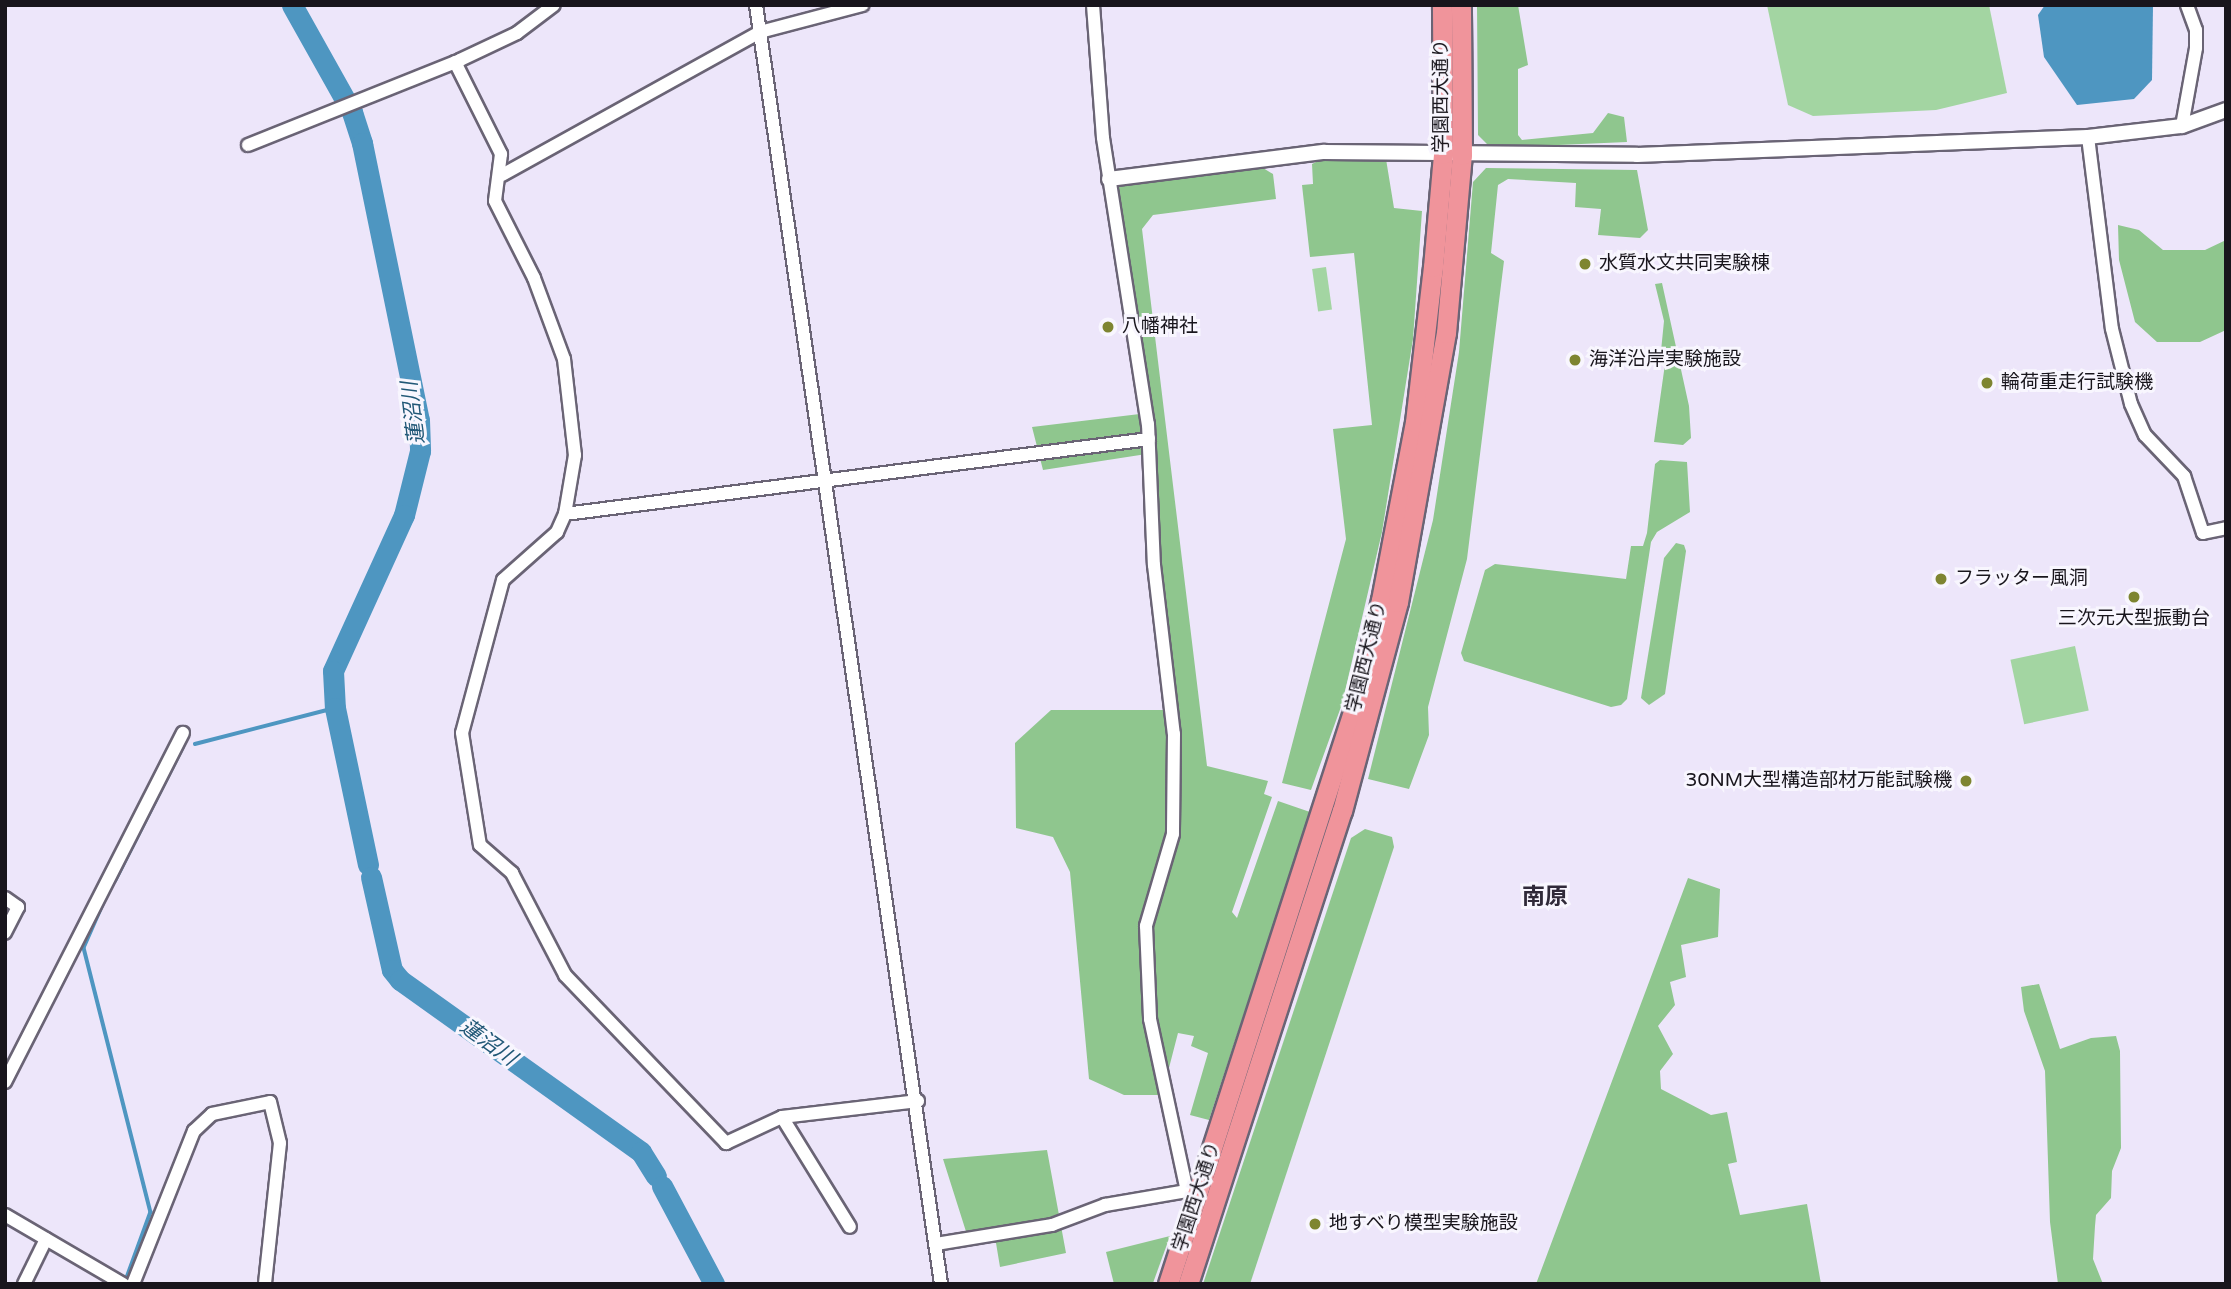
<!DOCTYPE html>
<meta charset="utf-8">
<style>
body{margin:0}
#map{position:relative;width:2231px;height:1289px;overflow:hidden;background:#ede6fa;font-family:"Varela Round","Noto Sans JP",sans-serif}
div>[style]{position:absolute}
.green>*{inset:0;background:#a3d5a2;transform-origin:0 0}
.forest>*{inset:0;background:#8fc68e}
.water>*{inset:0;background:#4e96c1}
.stream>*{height:3.5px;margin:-1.75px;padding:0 1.75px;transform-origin:1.75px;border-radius:1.75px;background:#4e96c1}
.river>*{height:21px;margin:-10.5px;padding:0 10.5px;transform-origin:10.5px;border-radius:10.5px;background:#4e96c1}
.roads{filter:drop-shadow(2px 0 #6a6475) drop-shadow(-2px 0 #6a6475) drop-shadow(0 2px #6a6475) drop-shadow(0 -2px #6a6475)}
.minor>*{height:12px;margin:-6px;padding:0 6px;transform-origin:6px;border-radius:6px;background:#fff}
.tertiary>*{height:14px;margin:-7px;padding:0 7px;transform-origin:7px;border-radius:7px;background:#fff}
.trunk>*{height:19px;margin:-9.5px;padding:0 9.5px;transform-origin:9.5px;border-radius:9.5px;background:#f0949b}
.dots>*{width:19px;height:19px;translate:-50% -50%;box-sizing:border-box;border:4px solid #f8f6fe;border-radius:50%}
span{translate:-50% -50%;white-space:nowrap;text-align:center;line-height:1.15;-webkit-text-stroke:6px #f8f6fe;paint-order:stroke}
.street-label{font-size:19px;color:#18151c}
.poi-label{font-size:19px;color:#18151c}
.left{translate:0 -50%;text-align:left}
.right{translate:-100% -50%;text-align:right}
.water-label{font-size:21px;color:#215877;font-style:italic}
.quarter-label{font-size:23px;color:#302a39;font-weight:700}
.frame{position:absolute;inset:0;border:7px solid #18151c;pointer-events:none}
</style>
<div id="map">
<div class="green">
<div style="clip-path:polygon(1767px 5px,1989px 5px,2007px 93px,1936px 110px,1813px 116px,1788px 105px)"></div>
<div style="left:1326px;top:267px;width:43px;height:14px;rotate:82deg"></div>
<div style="left:2075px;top:646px;width:66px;height:66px;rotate:78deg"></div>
</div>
<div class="forest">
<div style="clip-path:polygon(1477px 5px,1518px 5px,1528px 65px,1518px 69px,1518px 135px,1522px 140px,1593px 133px,1608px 113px,1624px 117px,1627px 142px,1491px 148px,1478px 135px)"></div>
<div style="clip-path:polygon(1386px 159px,1394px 208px,1422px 211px,1413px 339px,1382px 532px,1342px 704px,1311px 790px,1282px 783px,1346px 539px,1333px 429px,1372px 425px,1354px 253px,1310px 257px,1302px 185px,1313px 184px,1312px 164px,1318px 161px)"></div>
<div style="clip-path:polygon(1263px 168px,1273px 174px,1276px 199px,1153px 215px,1142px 229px,1207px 766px,1268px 781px,1264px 794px,1272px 797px,1232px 912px,1237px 918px,1278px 801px,1310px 812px,1209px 1120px,1190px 1115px,1208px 1053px,1191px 1046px,1194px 1036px,1178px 1033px,1162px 1095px,1124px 1095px,1089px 1079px,1070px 872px,1053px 837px,1016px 828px,1015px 743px,1051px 710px,1167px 710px,1153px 453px,1043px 470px,1032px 427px,1148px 413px,1116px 187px)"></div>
<div style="clip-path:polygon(1486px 168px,1637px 170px,1648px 230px,1640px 238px,1598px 235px,1601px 209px,1575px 207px,1576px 183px,1508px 179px,1498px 185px,1491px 253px,1504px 261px,1467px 559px,1428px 707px,1429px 735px,1409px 789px,1368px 779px,1433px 520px,1459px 352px,1473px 182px)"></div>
<div style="clip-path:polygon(2118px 225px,2139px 230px,2163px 250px,2205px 250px,2226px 240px,2226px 330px,2200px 342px,2157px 342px,2135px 322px,2119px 260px)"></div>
<div style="clip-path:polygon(1662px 283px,1689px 406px,1691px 438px,1683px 445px,1654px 442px,1665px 364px,1661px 351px,1664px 321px,1655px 284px)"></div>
<div style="clip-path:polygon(1660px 460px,1687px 462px,1690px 512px,1657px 532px,1651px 542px,1627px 699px,1621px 705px,1611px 707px,1464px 661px,1461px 653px,1485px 570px,1495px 564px,1626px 579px,1631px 546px,1643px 546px,1647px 533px,1655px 464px)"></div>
<div style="clip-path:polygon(1676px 543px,1684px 545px,1686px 551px,1665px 694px,1649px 705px,1641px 698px,1664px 558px)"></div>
<div style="clip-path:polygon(1365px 829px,1392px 837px,1394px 847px,1250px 1284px,1203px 1284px,1351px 838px)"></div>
<div style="clip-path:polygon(1688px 878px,1720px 889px,1718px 937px,1681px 945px,1686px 977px,1670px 982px,1675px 1005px,1658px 1026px,1673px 1054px,1660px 1071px,1661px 1089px,1711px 1115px,1727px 1112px,1737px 1162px,1728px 1164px,1740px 1215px,1807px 1204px,1821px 1284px,1536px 1284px)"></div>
<div style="clip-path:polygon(2039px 984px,2060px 1049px,2091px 1038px,2116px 1036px,2120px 1051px,2121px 1148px,2112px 1171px,2111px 1198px,2096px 1215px,2095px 1226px,2093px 1259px,2103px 1284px,2058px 1284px,2050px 1222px,2045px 1071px,2024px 1011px,2021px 987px)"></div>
<div style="clip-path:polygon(1047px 1150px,1066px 1253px,1000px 1267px,996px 1243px,969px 1241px,943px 1159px)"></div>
<div style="clip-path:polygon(1170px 1236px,1153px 1283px,1114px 1284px,1106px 1252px)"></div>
</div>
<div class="water">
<div style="clip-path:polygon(2045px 5px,2153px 5px,2152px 80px,2134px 99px,2077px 105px,2044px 57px,2038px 15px)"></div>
</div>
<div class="stream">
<div style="left:195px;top:744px;width:145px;rotate:-14.4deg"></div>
<div style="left:115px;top:881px;width:150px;rotate:-63.1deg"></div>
<div style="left:109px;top:891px;width:62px;rotate:113.7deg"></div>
<div style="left:84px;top:948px;width:272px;rotate:75.8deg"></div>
<div style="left:151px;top:1212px;width:70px;rotate:110deg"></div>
</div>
<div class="river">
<div style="left:292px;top:5px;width:123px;rotate:60.7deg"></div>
<div style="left:352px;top:112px;width:33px;rotate:72deg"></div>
<div style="left:362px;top:143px;width:283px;rotate:78.4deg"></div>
<div style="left:419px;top:420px;width:31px;rotate:88deg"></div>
<div style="left:420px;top:451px;width:66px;rotate:104deg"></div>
<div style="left:404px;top:515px;width:171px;rotate:114.5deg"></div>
<div style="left:333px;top:671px;width:37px;rotate:87deg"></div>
<div style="left:335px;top:708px;width:160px;rotate:78.1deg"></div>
<div style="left:371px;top:877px;width:95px;rotate:77.3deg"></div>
<div style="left:392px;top:970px;width:13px;rotate:51deg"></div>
<div style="left:400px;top:980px;width:296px;rotate:35.5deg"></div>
<div style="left:641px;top:1152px;width:28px;rotate:58deg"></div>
<div style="left:662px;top:1186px;width:111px;rotate:62deg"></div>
</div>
<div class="roads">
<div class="minor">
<div style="left:756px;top:5px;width:1292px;rotate:81.77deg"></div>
<div style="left:1093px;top:5px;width:133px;rotate:85.7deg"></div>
<div style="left:1103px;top:138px;width:290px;rotate:81.1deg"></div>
<div style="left:1148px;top:424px;width:141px;rotate:87.6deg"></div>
<div style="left:1154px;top:565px;width:170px;rotate:83.3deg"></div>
<div style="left:1174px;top:734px;width:100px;rotate:90.6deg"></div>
<div style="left:1173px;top:834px;width:96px;rotate:106.4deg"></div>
<div style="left:1146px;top:926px;width:93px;rotate:87.5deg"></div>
<div style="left:1150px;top:1019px;width:176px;rotate:77.9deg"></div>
<div style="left:1187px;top:1191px;width:11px;rotate:22deg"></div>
<div style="left:455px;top:62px;width:103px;rotate:63.4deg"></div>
<div style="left:501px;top:154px;width:47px;rotate:97.3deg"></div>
<div style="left:495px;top:201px;width:86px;rotate:63.1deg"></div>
<div style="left:534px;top:278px;width:86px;rotate:69.7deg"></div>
<div style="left:564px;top:359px;width:97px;rotate:83.5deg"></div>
<div style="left:575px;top:455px;width:60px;rotate:99.6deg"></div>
<div style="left:565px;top:514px;width:20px;rotate:114deg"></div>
<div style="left:557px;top:532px;width:72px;rotate:138.4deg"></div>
<div style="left:503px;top:580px;width:158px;rotate:105deg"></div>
<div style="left:462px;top:733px;width:113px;rotate:80.9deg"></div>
<div style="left:480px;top:845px;width:43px;rotate:41.2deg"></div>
<div style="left:512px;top:873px;width:115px;rotate:62.5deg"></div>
<div style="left:565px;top:975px;width:233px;rotate:46.2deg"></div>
<div style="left:726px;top:1143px;width:62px;rotate:-24.9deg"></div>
<div style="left:782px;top:1117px;width:137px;rotate:-6.7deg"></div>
<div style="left:2182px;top:126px;width:79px;rotate:-79.8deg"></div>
<div style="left:2196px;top:48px;width:18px;rotate:-90deg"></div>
<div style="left:2196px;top:30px;width:27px;rotate:-110deg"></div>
<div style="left:2088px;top:137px;width:193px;rotate:82.9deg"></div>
<div style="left:2112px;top:329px;width:77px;rotate:75.8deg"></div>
<div style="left:2131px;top:404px;width:34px;rotate:66deg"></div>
<div style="left:2145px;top:435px;width:57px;rotate:46.4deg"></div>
<div style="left:2184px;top:476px;width:60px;rotate:71.6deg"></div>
<div style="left:2203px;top:533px;width:24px;rotate:-12deg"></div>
<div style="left:248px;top:145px;width:228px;rotate:-21.8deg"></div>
<div style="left:460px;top:60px;width:63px;rotate:-25.3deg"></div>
<div style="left:517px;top:33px;width:46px;rotate:-37.1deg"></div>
<div style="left:502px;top:175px;width:295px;rotate:-29deg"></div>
<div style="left:760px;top:32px;width:106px;rotate:-14.8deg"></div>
<div style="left:565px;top:514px;width:589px;rotate:-7.32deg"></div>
<div style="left:5px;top:898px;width:16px;rotate:35deg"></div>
<div style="left:18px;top:907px;width:29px;rotate:117deg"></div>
<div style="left:5px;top:1082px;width:392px;rotate:-63deg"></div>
<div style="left:782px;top:1117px;width:129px;rotate:58.3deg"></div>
<div style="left:5px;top:1215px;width:137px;rotate:30.3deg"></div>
<div style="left:936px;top:1244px;width:118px;rotate:-9.3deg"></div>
<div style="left:1052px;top:1225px;width:57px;rotate:-20.7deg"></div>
<div style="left:1105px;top:1205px;width:83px;rotate:-9.7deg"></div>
<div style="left:24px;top:1284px;width:50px;rotate:-63.9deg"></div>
<div style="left:133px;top:1284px;width:165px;rotate:-68.3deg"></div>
<div style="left:194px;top:1131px;width:25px;rotate:-43deg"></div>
<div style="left:212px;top:1114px;width:59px;rotate:-11.7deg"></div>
<div style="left:270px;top:1102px;width:42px;rotate:76.3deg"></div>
<div style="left:280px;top:1143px;width:142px;rotate:96.1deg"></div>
</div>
<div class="tertiary">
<div style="left:1109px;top:179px;width:217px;rotate:-7.2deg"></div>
<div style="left:1324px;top:152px;width:313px;rotate:0.5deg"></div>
<div style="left:1637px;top:155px;width:451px;rotate:-2.3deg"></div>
<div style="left:2088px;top:137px;width:95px;rotate:-6.7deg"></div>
<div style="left:2182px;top:126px;width:47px;rotate:-20deg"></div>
</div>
<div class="trunk">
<div style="left:1168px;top:1284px;width:624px;rotate:-72.09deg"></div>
<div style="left:1360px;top:690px;width:92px;rotate:-76.9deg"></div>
<div style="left:1381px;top:600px;width:181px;rotate:-79.2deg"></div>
<div style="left:1415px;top:422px;width:156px;rotate:-83.4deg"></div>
<div style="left:1433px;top:267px;width:113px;rotate:-84.9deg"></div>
<div style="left:1443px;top:154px;width:149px;rotate:-90.4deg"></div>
<div style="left:1188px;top:1284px;width:497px;rotate:-72deg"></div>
<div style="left:1342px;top:811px;width:216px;rotate:-75deg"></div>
<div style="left:1398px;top:602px;width:273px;rotate:-79.9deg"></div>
<div style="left:1446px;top:333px;width:179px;rotate:-84.9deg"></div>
<div style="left:1462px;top:155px;width:150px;rotate:-90.4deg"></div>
</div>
</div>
<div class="dots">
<div style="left:1585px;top:264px;background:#7e8531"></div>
<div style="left:1108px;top:327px;background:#7e8531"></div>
<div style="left:1575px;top:360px;background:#7e8531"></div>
<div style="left:1987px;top:383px;background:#7e8531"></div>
<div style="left:1941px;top:579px;background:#7e8531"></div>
<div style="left:2134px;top:597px;background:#7e8531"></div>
<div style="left:1966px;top:781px;background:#7e8531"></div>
<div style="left:1315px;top:1224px;background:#7e8531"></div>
</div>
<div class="street-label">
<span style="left:1442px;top:96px;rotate:-90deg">学園西大通り</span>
<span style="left:1367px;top:657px;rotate:-76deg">学園西大通り</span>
<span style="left:1197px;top:1197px;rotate:-72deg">学園西大通り</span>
</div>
<div class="poi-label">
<span class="left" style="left:1599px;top:264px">水質水文共同実験棟</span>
<span class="left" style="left:1122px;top:327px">八幡神社</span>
<span class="left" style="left:1589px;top:360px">海洋沿岸実験施設</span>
<span class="left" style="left:2001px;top:383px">輪荷重走行試験機</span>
<span class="left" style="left:1955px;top:579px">フラッター風洞</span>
<span style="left:2134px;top:619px">三次元大型振動台</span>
<span class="right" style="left:1952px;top:781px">30NM大型構造部材万能試験機</span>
<span class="left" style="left:1329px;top:1224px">地すべり模型実験施設</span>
</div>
<div class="water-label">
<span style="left:414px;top:413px;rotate:-97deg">蓮沼川</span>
<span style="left:488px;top:1043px;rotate:36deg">蓮沼川</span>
</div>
<div class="quarter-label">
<span style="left:1545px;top:897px">南原</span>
</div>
<div class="frame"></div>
</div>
